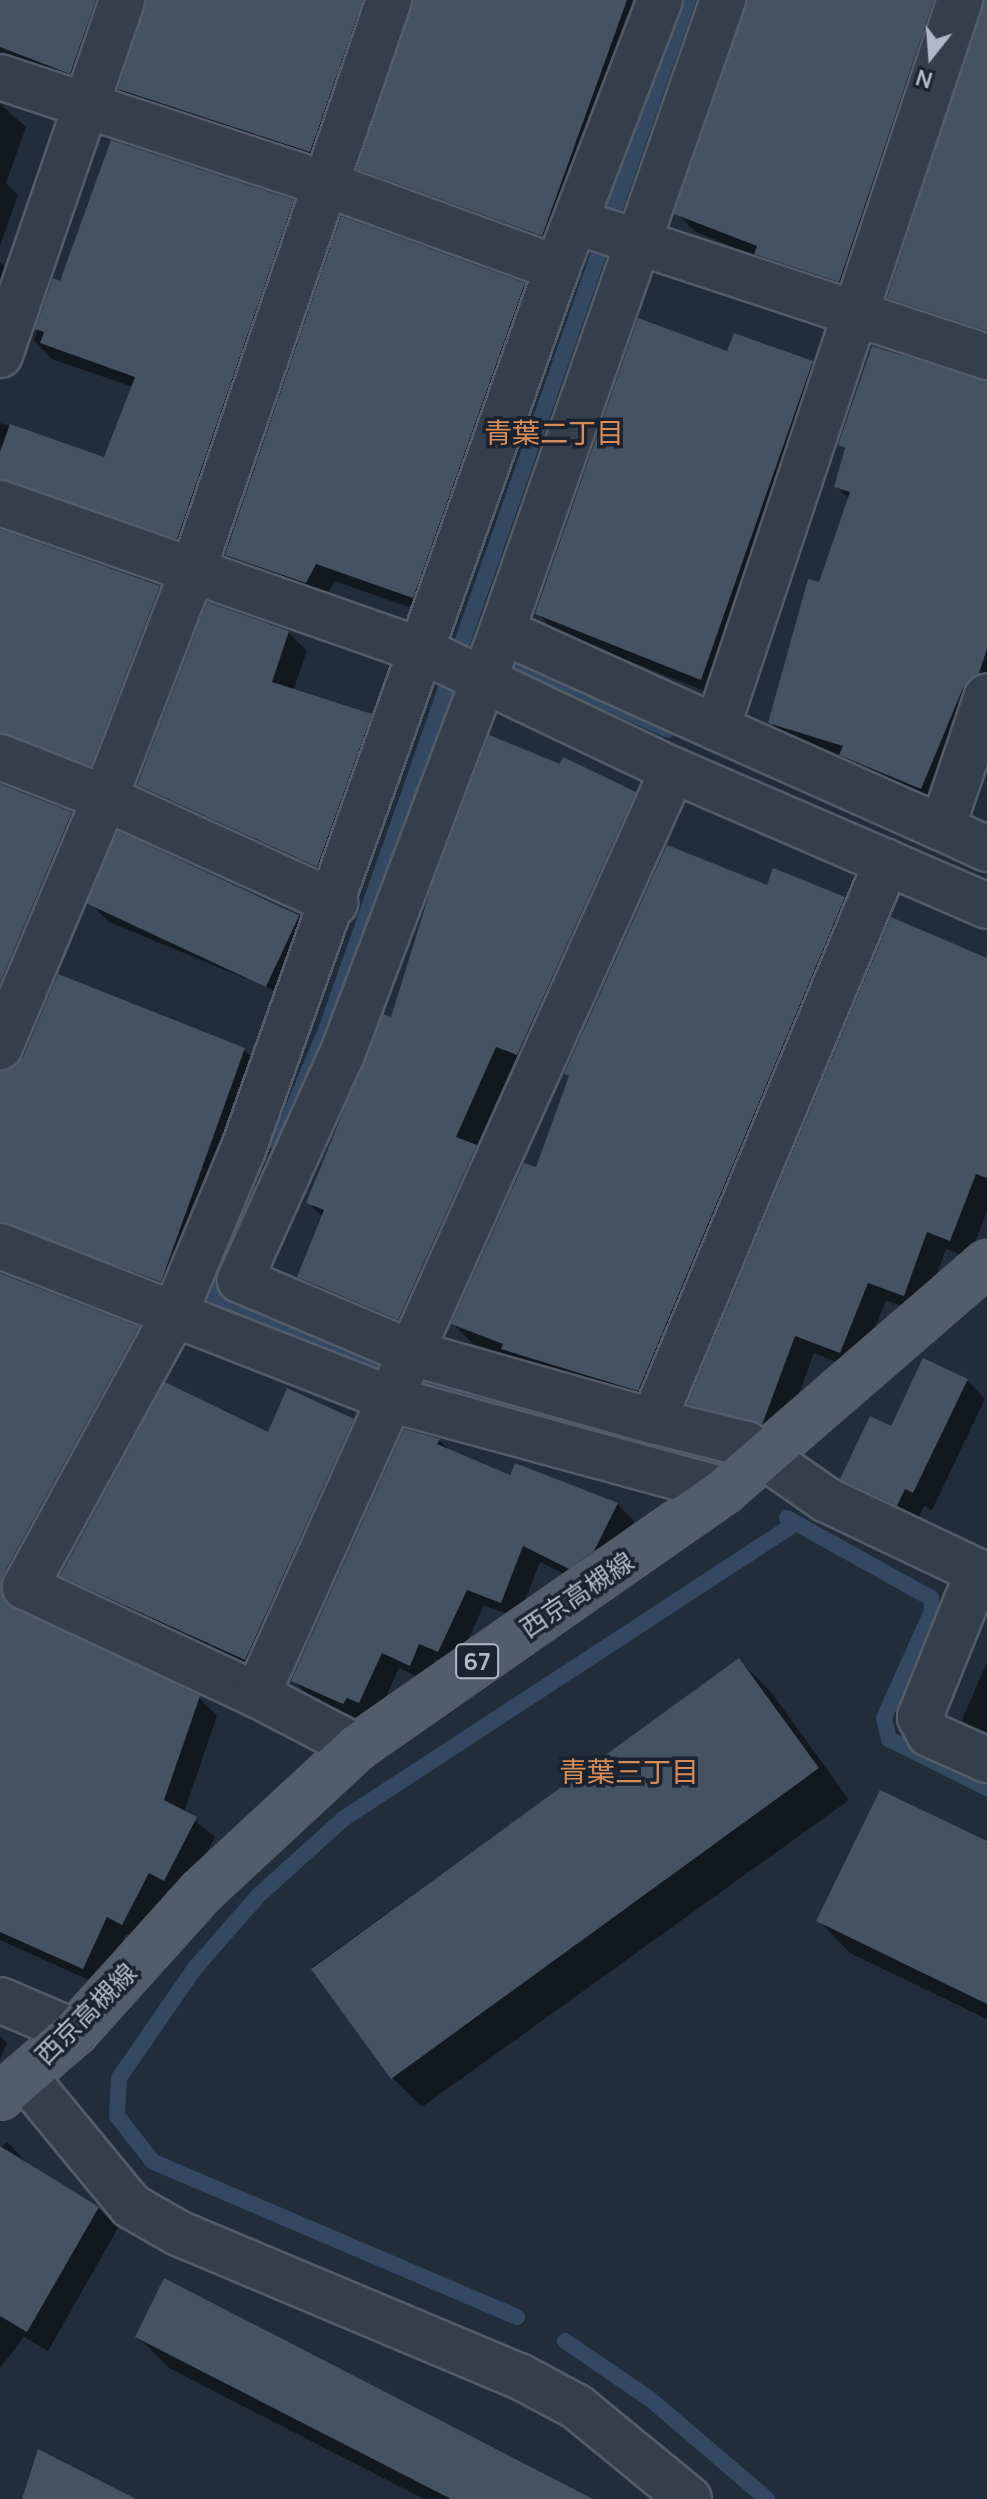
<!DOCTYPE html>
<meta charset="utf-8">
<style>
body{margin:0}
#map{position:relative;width:987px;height:2499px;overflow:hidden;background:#212d3b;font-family:Manrope,"Noto Sans JP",sans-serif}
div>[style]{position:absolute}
.shadow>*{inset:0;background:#0007}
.stream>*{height:16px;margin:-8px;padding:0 8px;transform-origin:8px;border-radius:8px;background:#344862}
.building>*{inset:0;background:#445262;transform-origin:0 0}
.roads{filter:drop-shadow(2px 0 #535c68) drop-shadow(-2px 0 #535c68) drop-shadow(0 2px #535c68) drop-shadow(0 -2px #535c68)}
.minor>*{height:44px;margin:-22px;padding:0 22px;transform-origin:22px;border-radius:22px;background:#353e4b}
.major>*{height:44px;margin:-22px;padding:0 22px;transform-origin:22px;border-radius:22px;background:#525d6b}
span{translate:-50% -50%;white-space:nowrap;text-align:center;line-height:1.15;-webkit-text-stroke:7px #1a232f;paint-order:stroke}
.shield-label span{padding:2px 6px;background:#1a232f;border:2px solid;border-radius:6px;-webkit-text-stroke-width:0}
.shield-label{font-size:24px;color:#b0b9c7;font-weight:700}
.street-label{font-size:26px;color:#b0b9c7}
.neighbourhood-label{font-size:28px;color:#d78d5a}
.north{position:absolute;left:891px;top:16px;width:80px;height:80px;-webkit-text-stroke:6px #1a232f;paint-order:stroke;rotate:197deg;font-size:22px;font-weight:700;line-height:32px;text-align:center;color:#b0b9c7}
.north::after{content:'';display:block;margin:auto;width:28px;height:36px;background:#b0b9c7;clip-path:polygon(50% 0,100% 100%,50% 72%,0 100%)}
</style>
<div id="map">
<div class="shadow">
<div style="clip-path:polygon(0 0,124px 0,89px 91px,0 80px)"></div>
<div style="clip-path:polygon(146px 0,395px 0,329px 170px,139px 108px,120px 89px)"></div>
<div style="clip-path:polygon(413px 0,657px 0,561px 254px,378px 187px,360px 168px)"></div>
<div style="clip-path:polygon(748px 0,967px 0,858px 300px,775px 272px,761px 258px,696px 232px,677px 214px)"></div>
<div style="clip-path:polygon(987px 0,987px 342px,908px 316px,889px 297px)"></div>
<div style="clip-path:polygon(0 104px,26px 127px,6px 183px,18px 195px,0 246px)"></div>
<div style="clip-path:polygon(293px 202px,312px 220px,196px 556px,0 509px,0 423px,105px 460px,133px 387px,52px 359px,34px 340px,54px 281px,61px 283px)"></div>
<div style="clip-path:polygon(0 262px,23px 282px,0 359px)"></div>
<div style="clip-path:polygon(524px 285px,542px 303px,431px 615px,335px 581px,325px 598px,245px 573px,227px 555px)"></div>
<div style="clip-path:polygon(729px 353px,812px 363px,831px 382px,720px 697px,556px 632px,537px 613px)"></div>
<div style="clip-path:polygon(987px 382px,987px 702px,940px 807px,860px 773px,846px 759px,789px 741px,770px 722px,849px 499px,836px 486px,846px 451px,840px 445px)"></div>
<div style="clip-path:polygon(0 532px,159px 587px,178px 606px,110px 783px,0 760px)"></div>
<div style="clip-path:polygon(288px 632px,307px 651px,293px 691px,370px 716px,389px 735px,336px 885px,158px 803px,139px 785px)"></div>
<div style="clip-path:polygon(0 786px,71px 814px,90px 832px,0 1045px)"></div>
<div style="clip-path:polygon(635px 794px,653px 812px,536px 1072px,515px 1064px,477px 1149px,494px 1166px,417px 1337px,318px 1295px,299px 1276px,323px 1217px,308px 1202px,392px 1020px)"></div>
<div style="clip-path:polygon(844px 899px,863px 918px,657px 1408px,522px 1367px,513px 1358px,472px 1343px,453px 1324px,537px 1170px,571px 1078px,566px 1073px)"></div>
<div style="clip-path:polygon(90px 903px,299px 916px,318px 935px,295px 999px,109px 922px)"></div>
<div style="clip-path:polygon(987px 960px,987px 1211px,969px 1258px,946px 1249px,922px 1314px,886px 1300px,858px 1371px,814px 1353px,781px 1442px,708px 1422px,690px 1403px)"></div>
<div style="clip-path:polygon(59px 976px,244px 1050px,263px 1068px,180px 1300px,0 1251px,0 1073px,17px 1068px)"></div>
<div style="clip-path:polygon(0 1275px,138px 1329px,156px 1348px,18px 1609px,199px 1698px,217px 1716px,184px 1812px,215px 1837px,183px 1898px,168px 1890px,142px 1943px,126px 1934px,102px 1986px,0 1940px)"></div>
<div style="clip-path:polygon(967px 1380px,985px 1399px,932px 1510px,924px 1506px,916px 1523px,861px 1497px,842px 1478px,892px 1428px)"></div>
<div style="clip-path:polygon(353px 1421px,371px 1439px,264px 1677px,81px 1594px,62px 1575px,269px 1434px)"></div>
<div style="clip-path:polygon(439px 1440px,451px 1452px,511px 1478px,617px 1504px,634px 1521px,611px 1568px,587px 1585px,540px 1562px,518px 1618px,484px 1605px,455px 1668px,436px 1659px,427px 1681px,399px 1668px,376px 1719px,364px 1713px,361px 1720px,310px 1697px,293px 1680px)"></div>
<div style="clip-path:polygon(739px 1660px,771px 1692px,849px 1800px,422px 2107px,390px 2075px,312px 1967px)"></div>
<div style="clip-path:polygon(987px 1662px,987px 1742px,962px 1720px)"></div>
<div style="clip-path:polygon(987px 1844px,987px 2019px,850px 1953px,819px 1921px)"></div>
<div style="clip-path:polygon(0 2036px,7px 2043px,0 2059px)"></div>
<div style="clip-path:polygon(7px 2142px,30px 2166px,98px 2208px,118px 2228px,48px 2351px,24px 2337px,0 2368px,0 2148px)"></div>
<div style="clip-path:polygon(137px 2336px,589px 2499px,424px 2499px,169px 2368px)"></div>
</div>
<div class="stream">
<div style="left:496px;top:653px;width:188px;rotate:24.1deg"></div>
<div style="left:278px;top:1144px;width:124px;rotate:-67.2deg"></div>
<div style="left:326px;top:1030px;width:1092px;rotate:-70.64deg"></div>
<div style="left:228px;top:1266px;width:33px;rotate:113deg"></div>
<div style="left:215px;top:1296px;width:180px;rotate:22.9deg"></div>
<div style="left:381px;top:1366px;width:358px;rotate:16.1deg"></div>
<div style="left:787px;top:1518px;width:165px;rotate:29.1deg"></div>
<div style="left:931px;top:1598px;width:13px;rotate:86deg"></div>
<div style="left:932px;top:1611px;width:117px;rotate:114.2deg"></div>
<div style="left:884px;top:1718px;width:22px;rotate:77deg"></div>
<div style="left:889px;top:1739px;width:110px;rotate:26.6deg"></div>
<div style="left:517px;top:2317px;width:396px;rotate:-156.9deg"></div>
<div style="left:153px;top:2162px;width:58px;rotate:-128deg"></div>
<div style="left:117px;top:2116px;width:38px;rotate:-87deg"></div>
<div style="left:119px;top:2078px;width:134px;rotate:-55.4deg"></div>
<div style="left:195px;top:1968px;width:97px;rotate:-48.8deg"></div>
<div style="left:259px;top:1895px;width:113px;rotate:-42.1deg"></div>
<div style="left:343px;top:1819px;width:541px;rotate:-33.16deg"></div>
<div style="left:565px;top:2341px;width:103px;rotate:34.3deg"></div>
<div style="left:650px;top:2399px;width:154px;rotate:40.5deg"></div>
</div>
<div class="building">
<div style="clip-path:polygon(0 0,96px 0,70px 74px,0 47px)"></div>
<div style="clip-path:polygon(146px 0,363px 0,310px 152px,118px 89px)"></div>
<div style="clip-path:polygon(413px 0,627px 0,542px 236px,357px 169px)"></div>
<div style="clip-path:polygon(747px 0,934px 0,839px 282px,754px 254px,757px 246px,674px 214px)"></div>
<div style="clip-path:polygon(984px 0,987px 0,987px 331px,887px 298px)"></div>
<div style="clip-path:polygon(111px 140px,294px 200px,177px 539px,0 479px,0 452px,10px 424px,104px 457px,135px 377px,40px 343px,44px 332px,35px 329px,53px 278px,60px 281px)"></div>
<div style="clip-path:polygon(341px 216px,525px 283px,413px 598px,316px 564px,306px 583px,225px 555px)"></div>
<div style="clip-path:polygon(638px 318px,727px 351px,734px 333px,813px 361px,701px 680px,535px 614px)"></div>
<div style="clip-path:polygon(872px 346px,987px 381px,987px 649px,979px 673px,963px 688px,921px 789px,839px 755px,843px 746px,768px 723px,808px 579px,819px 582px,850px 492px,834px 487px,845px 448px,838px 445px)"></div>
<div style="clip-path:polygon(0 529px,160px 586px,91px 766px,0 733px)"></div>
<div style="clip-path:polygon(207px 602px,289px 631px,272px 682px,372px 714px,317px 867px,137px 785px)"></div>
<div style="clip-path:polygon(489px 735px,560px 764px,563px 757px,636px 792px,517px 1055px,496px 1047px,456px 1137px,477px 1145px,398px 1320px,297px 1277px,324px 1210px,306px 1203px,383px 1014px,391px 1017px,431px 888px)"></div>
<div style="clip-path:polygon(0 784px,72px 812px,0 983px)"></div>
<div style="left:118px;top:831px;width:200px;height:79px;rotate:25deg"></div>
<div style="clip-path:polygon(667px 845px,767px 885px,773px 868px,845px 897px,638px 1391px,501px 1349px,503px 1344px,451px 1324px,524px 1163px,536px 1167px,569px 1076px,564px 1074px)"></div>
<div style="clip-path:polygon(891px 917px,987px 958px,987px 1178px,976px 1174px,950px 1241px,927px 1232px,904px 1296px,868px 1283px,840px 1353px,795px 1336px,762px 1425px,687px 1404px)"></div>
<div style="clip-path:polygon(58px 974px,245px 1048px,161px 1282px,0 1222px,0 1071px,14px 1067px,23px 1057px)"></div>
<div style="clip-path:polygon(0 1273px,139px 1327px,3px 1575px,4px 1600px,200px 1696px,164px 1800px,197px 1817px,164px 1881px,149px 1873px,122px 1925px,107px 1917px,83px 1969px,0 1932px)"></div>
<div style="clip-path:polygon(923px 1358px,968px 1379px,913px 1493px,905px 1489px,897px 1506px,840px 1479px,870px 1416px,891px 1426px)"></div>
<div style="clip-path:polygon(165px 1382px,268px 1432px,287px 1388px,354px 1419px,245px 1660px,60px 1576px)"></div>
<div style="clip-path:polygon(404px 1429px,440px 1439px,437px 1444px,510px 1475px,515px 1463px,618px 1503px,594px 1551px,569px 1569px,523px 1546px,501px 1603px,467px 1590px,438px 1652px,419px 1644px,410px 1666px,382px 1653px,359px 1703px,347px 1698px,343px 1704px,291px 1681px)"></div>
<div style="left:739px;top:1658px;width:136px;height:529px;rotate:54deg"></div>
<div style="clip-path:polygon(880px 1790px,987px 1841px,987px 2004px,816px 1921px)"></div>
<div style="clip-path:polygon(0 2146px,99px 2207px,27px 2332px,0 2316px)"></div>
<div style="clip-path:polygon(164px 2278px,593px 2499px,451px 2499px,135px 2337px)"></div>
<div style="clip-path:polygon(38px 2449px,136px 2499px,22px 2499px)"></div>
</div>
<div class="roads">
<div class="minor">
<div style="left:960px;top:0;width:767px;rotate:108.46deg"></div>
<div style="left:717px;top:728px;width:246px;rotate:24deg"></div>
<div style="left:942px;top:828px;width:139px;rotate:-71.2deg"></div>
<div style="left:0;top:77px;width:343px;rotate:18.2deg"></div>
<div style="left:326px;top:184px;width:246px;rotate:20deg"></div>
<div style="left:577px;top:222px;width:432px;rotate:18.2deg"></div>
<div style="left:0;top:355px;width:375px;rotate:-71deg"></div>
<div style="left:0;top:503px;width:448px;rotate:19.3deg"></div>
<div style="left:423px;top:651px;width:277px;rotate:25.5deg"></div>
<div style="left:673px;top:770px;width:342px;rotate:23.4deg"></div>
<div style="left:502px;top:631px;width:454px;rotate:110.7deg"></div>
<div style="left:341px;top:1056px;width:246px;rotate:114.3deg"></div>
<div style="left:240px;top:1280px;width:187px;rotate:23deg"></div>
<div style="left:412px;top:1353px;width:250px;rotate:15.8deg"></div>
<div style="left:653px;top:1421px;width:606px;rotate:-67.29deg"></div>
<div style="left:717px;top:728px;width:236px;rotate:-155.7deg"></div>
<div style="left:502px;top:631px;width:669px;rotate:-70.7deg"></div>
<div style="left:0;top:757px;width:113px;rotate:21.3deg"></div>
<div style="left:105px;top:798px;width:253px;rotate:24.5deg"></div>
<div style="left:942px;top:828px;width:50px;rotate:25deg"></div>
<div style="left:0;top:1047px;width:270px;rotate:-67.1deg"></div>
<div style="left:105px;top:798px;width:248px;rotate:-68.9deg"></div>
<div style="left:194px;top:567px;width:600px;rotate:-71.02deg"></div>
<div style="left:0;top:1246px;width:422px;rotate:21.4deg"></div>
<div style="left:393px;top:1400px;width:344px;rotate:15.2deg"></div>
<div style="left:653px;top:1421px;width:96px;rotate:13.9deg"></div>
<div style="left:746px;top:1444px;width:98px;rotate:34.7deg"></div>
<div style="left:827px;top:1500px;width:177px;rotate:25.4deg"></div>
<div style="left:977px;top:1575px;width:153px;rotate:111.9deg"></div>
<div style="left:920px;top:1717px;width:19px;rotate:62deg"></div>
<div style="left:929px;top:1734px;width:64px;rotate:24.1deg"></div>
<div style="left:257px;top:1695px;width:256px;rotate:-155deg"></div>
<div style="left:25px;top:1587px;width:312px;rotate:-61.3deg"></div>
<div style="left:175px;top:1313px;width:177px;rotate:-67.4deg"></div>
<div style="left:243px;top:1150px;width:936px;rotate:-70.4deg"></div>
<div style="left:557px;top:268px;width:287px;rotate:-69deg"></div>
<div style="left:357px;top:1747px;width:113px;rotate:-152.5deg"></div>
<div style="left:257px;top:1695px;width:1014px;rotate:-65.79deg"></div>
<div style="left:0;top:2000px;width:82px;rotate:23.1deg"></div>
<div style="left:24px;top:2076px;width:168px;rotate:50.5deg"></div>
<div style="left:131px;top:2206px;width:54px;rotate:29.9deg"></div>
<div style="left:178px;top:2233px;width:370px;rotate:22.8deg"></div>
<div style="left:519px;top:2376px;width:66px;rotate:28.1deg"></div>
<div style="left:577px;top:2407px;width:145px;rotate:39.4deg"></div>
</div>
<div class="major">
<div style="left:0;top:2097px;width:99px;rotate:-40.9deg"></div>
<div style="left:75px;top:2032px;width:188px;rotate:-48deg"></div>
<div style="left:201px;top:1892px;width:213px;rotate:-42.9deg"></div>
<div style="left:357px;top:1747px;width:449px;rotate:-34.9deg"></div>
<div style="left:725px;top:1490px;width:347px;rotate:-40.9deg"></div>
</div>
</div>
<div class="shield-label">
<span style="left:477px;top:1661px">67</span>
</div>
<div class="street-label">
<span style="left:577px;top:1595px;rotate:-34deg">西京高槻線</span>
<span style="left:86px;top:2014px;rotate:-45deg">西京高槻線</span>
</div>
<div class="neighbourhood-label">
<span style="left:554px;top:432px">青葉二丁目</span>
<span style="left:629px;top:1771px">青葉三丁目</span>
</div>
<div class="north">N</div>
</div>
